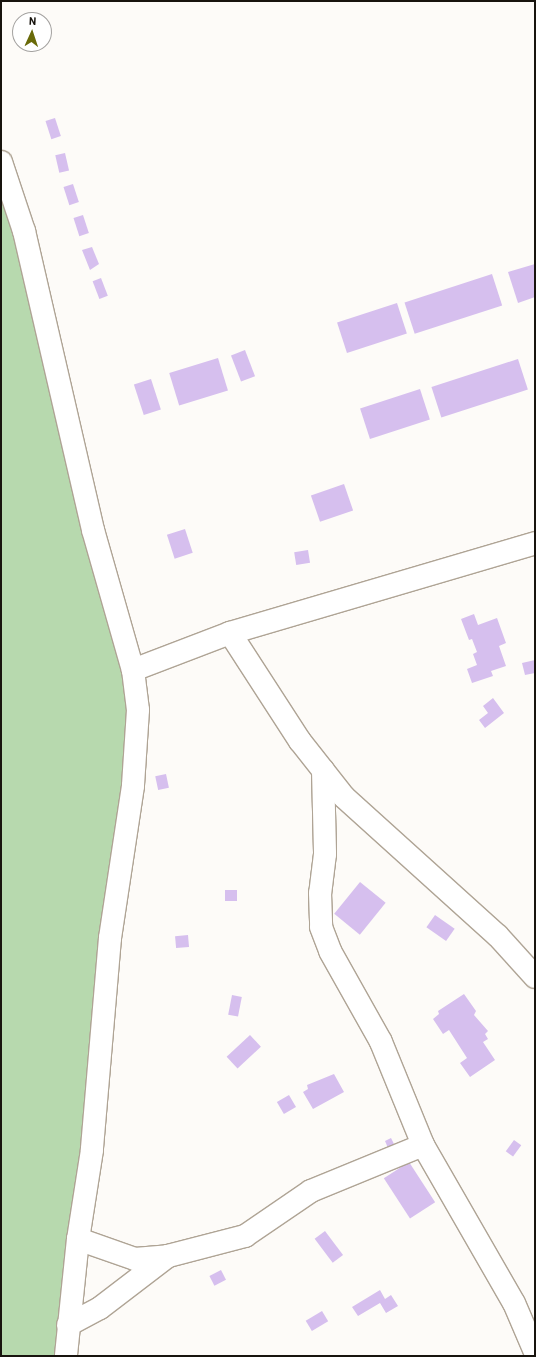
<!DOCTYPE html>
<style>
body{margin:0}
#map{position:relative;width:536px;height:1357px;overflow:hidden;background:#fdfbf8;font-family:Barlow,sans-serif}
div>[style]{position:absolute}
.green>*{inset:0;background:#b7d9ae}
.building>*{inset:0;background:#d6bfee;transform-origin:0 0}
.roads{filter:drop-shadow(1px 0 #afa495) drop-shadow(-1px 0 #afa495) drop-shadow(0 1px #afa495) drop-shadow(0 -1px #afa495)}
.minor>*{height:22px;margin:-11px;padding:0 11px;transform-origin:11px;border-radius:11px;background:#fff}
span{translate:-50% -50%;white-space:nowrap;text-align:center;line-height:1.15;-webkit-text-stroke:4px #fff;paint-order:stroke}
.frame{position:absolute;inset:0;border:2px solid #18140e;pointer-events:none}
.north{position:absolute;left:12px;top:12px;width:40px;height:40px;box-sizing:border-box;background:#fff;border:1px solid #a3a19f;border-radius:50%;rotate:3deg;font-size:11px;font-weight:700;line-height:16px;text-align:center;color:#18140e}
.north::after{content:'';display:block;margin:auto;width:14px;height:18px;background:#696a09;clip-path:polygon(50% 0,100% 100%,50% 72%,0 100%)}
</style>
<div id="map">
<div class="green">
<div style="clip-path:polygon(1px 162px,138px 710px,66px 1356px,1px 1356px)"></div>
</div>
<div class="building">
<div style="left:55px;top:118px;width:19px;height:10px;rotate:72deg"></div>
<div style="left:65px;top:153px;width:18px;height:10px;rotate:77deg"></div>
<div style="left:73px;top:184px;width:19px;height:10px;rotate:72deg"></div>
<div style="left:83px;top:215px;width:19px;height:10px;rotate:72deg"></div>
<div style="clip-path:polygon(92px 247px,99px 264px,90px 270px,82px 250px)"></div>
<div style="clip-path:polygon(535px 264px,535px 297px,518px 303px,508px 272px)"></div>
<div style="left:492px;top:274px;width:33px;height:92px;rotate:72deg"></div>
<div style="left:101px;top:278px;width:19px;height:9px;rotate:69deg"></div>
<div style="left:397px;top:303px;width:32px;height:63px;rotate:72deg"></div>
<div style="left:245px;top:350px;width:28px;height:15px;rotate:69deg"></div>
<div style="left:218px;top:358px;width:34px;height:51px;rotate:73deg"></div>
<div style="left:518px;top:359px;width:32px;height:91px;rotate:72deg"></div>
<div style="left:151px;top:379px;width:32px;height:18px;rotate:72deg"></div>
<div style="left:420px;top:389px;width:32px;height:63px;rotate:72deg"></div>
<div style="left:344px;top:484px;width:28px;height:35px;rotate:71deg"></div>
<div style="left:185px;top:529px;width:25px;height:19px;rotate:72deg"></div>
<div style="left:308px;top:550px;width:13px;height:14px;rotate:81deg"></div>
<div style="clip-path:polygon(474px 614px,478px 625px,497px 618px,506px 643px,499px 646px,506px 666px,491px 671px,493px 676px,472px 683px,467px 669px,477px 665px,473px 654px,477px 652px,472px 639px,469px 640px,461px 619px)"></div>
<div style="clip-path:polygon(535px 660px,535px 673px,525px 675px,522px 663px)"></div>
<div style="clip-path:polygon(493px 698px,504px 713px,485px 728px,479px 720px,488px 713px,483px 706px)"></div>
<div style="left:166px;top:774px;width:14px;height:11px;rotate:78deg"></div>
<div style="left:360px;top:882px;width:33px;height:41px;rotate:39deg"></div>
<div style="left:225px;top:890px;width:12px;height:11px"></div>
<div style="left:435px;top:915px;width:24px;height:15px;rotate:35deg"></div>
<div style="left:188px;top:935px;width:12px;height:13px;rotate:85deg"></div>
<div style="clip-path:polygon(464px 994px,476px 1011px,474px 1015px,488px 1031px,485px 1034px,488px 1039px,483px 1042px,495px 1060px,470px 1077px,460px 1063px,467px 1058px,449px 1030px,443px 1034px,433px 1019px,439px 1014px,438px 1011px)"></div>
<div style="left:232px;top:995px;width:10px;height:20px;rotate:11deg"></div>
<div style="left:250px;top:1035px;width:16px;height:32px;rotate:47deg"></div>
<div style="clip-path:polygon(334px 1074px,344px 1092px,313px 1109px,303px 1092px,308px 1089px,307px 1085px)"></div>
<div style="left:289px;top:1095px;width:14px;height:14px;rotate:60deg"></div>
<div style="clip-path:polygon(391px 1138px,394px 1144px,388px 1148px,385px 1141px)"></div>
<div style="left:514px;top:1140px;width:9px;height:14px;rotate:36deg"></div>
<div style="left:409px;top:1162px;width:48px;height:30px;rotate:57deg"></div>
<div style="left:325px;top:1231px;width:30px;height:13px;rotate:53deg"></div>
<div style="left:221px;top:1270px;width:11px;height:13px;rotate:63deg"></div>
<div style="clip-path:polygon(380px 1290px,385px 1299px,391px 1295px,398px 1306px,386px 1313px,380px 1303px,358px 1316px,352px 1307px)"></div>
<div style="left:322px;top:1311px;width:12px;height:19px;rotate:59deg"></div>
</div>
<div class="roads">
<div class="minor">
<div style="left:1px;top:162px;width:73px;rotate:71.6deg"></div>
<div style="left:24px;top:231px;width:307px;rotate:77deg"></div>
<div style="left:93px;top:530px;width:146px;rotate:74.1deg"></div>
<div style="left:133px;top:670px;width:40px;rotate:82.9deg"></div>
<div style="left:138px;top:710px;width:76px;rotate:93.8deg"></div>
<div style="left:133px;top:786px;width:154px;rotate:98.6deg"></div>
<div style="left:110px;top:938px;width:213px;rotate:94.9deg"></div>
<div style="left:92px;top:1150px;width:90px;rotate:98.9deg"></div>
<div style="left:78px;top:1239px;width:118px;rotate:95.9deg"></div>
<div style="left:230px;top:633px;width:129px;rotate:57.1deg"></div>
<div style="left:300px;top:741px;width:71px;rotate:51.8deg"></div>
<div style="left:344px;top:797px;width:207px;rotate:42.1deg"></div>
<div style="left:498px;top:936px;width:55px;rotate:47.9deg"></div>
<div style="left:133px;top:670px;width:104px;rotate:-20.9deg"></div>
<div style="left:230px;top:633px;width:318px;rotate:-16.4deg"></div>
<div style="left:323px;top:770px;width:84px;rotate:88.6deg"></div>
<div style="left:325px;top:854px;width:39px;rotate:97deg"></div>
<div style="left:320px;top:893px;width:34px;rotate:88deg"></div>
<div style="left:321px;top:927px;width:26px;rotate:69deg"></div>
<div style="left:330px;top:951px;width:104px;rotate:60.7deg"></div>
<div style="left:381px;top:1042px;width:111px;rotate:67.8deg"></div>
<div style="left:423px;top:1145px;width:182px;rotate:60.1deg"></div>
<div style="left:514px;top:1303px;width:53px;rotate:66.8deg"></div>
<div style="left:78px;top:1239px;width:60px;rotate:19.3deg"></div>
<div style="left:135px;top:1259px;width:33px;rotate:-5deg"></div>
<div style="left:68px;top:1325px;width:36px;rotate:-28deg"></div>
<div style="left:100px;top:1308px;width:86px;rotate:-37.4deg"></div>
<div style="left:168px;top:1256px;width:80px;rotate:-14.6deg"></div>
<div style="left:245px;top:1236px;width:80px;rotate:-34.3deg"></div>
<div style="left:311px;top:1191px;width:121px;rotate:-22.3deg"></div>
</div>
</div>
<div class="frame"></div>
<div class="north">N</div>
</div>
